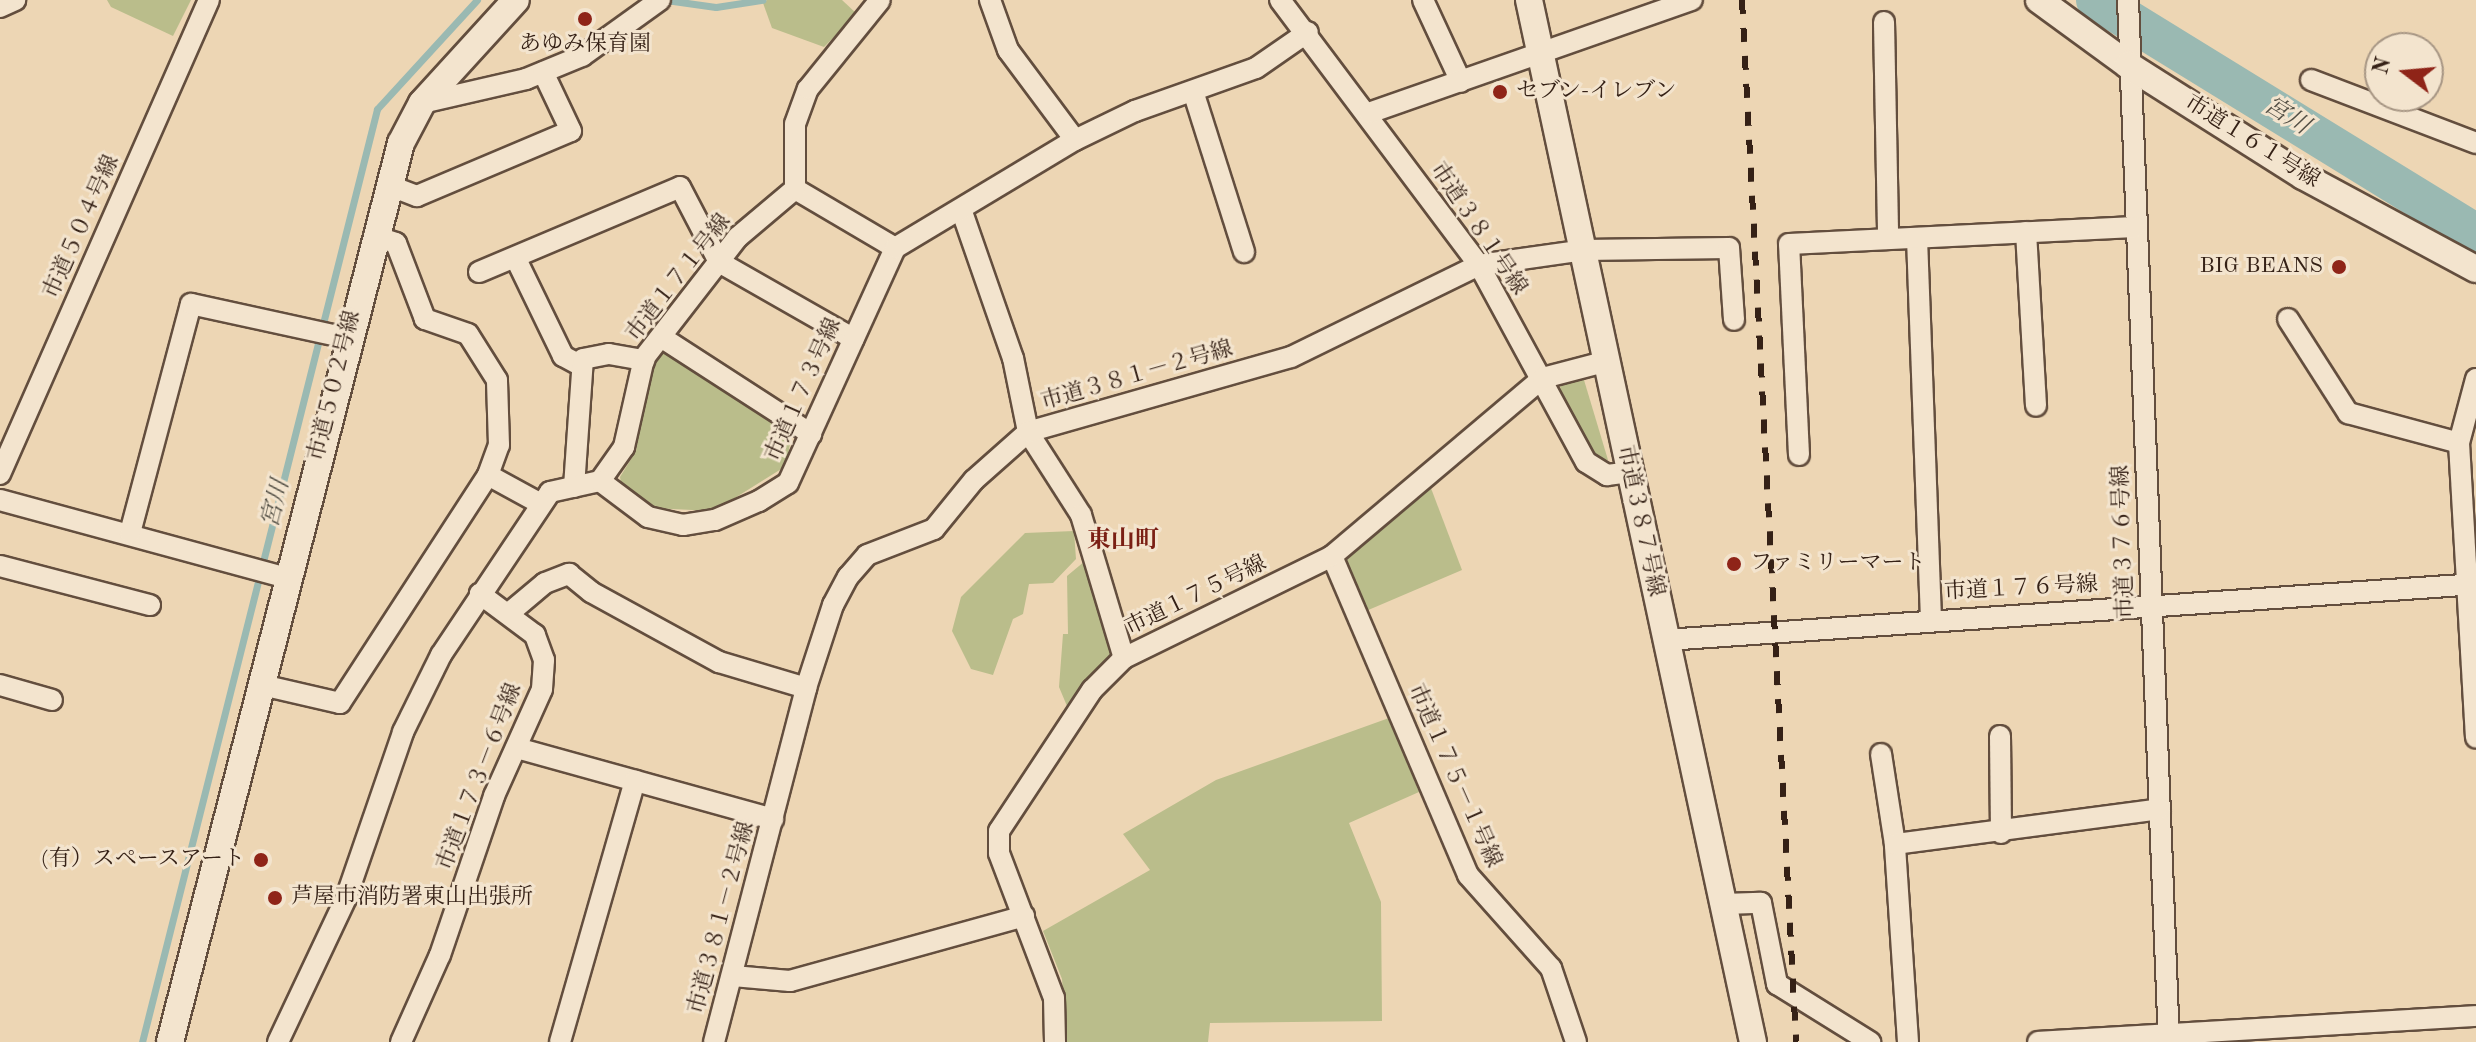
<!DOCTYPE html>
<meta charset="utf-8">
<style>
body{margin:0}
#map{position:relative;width:2476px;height:1042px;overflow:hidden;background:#edd6b4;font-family:"Old Standard TT","Noto Serif JP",serif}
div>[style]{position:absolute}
.green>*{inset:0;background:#babd8b}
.stream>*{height:7px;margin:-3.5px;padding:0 3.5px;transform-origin:3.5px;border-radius:3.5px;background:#9ab9b2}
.river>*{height:40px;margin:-20px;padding:0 20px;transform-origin:20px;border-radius:20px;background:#9ab9b2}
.roads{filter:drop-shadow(2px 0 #634e3e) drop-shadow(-2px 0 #634e3e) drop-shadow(0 2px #634e3e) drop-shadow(0 -2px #634e3e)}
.minor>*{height:20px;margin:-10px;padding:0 10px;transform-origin:10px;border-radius:10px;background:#f3e4ce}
.tertiary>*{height:26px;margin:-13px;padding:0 13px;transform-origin:13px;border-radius:13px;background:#f3e4ce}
.rail>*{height:6px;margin-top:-3px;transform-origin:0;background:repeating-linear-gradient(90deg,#352116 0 14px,transparent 0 28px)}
.dots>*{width:22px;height:22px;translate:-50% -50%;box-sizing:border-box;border:4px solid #f3e4ce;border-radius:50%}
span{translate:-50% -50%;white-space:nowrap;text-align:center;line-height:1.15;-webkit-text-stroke:6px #f3e4ce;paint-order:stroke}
.poi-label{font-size:22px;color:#352116}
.left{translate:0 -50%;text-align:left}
.right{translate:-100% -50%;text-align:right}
.street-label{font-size:22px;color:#352116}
.water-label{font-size:24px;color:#534f45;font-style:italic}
.neighbourhood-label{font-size:24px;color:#7a1f14;font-weight:700}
.north{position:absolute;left:2364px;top:32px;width:80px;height:80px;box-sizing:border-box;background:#f3e4ce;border:2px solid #a79684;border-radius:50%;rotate:286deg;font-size:22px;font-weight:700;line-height:32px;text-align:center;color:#352116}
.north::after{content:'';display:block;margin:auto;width:28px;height:36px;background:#8f2418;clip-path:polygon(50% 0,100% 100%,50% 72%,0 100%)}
</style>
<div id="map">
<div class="green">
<div style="clip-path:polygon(107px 0,191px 0,173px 36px,111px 7px)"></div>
<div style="clip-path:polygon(767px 0,842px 0,857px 14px,824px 47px,772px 28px,763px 3px)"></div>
<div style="clip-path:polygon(664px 350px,792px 433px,786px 466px,714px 511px,650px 508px,622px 488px,620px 477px,636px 451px,649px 372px)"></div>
<div style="clip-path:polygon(1584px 380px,1608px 460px,1596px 459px,1560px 389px,1561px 383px)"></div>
<div style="clip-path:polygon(1429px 483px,1462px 570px,1366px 611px,1344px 557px)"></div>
<div style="clip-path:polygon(1074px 531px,1076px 559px,1053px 583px,1029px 584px,1023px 614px,1013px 619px,993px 675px,971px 669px,952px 631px,961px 597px,1025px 533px)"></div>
<div style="clip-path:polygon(1085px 561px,1112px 652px,1067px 706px,1059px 687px,1063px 634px,1068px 634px,1067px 576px)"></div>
<div style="clip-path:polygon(1389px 718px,1419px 792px,1349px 823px,1381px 902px,1382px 1021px,1210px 1023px,1208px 1042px,1067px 1042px,1062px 979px,1043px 931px,1150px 870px,1123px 834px,1216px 780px)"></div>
</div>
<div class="stream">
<div style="left:666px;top:0;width:50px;rotate:8deg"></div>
<div style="left:716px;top:7px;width:47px;rotate:-8.7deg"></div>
<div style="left:142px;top:1042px;width:962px;rotate:-75.86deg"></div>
<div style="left:377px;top:109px;width:148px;rotate:-47.5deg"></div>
</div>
<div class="river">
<div style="left:2096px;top:0;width:446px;rotate:31.6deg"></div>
</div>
<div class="roads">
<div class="minor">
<div style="left:990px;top:0;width:53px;rotate:70.2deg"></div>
<div style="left:1008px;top:50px;width:112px;rotate:53.3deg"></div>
<div style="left:1280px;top:0;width:331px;rotate:53.1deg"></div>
<div style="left:1479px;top:265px;width:224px;rotate:61.5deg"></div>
<div style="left:1586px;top:462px;width:25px;rotate:32deg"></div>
<div style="left:1607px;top:475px;width:23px;rotate:-7deg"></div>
<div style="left:1423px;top:0;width:90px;rotate:65.1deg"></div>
<div style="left:2128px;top:0;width:1043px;rotate:87.75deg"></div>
<div style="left:0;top:7px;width:17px;rotate:-25deg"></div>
<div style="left:1884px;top:22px;width:217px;rotate:88.9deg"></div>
<div style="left:2311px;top:80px;width:177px;rotate:20.9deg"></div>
<div style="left:1193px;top:91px;width:169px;rotate:72.4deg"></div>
<div style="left:422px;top:103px;width:107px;rotate:-13deg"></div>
<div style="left:526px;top:79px;width:61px;rotate:-22.3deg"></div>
<div style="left:582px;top:56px;width:96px;rotate:-35.7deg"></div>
<div style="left:1369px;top:113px;width:342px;rotate:-19.3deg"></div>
<div style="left:388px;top:185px;width:31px;rotate:21deg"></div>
<div style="left:417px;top:196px;width:167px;rotate:-22.9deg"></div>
<div style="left:571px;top:131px;width:65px;rotate:-115.4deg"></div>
<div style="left:795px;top:189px;width:116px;rotate:30.5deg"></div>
<div style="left:961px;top:209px;width:158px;rotate:70.8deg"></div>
<div style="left:1013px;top:358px;width:76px;rotate:78.5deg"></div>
<div style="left:1028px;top:432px;width:98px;rotate:57.4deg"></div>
<div style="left:1081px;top:515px;width:149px;rotate:73.3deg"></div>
<div style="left:2026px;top:232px;width:174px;rotate:86.7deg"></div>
<div style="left:1917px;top:238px;width:380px;rotate:87.9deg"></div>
<div style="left:516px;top:259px;width:108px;rotate:64.1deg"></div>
<div style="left:563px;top:356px;width:21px;rotate:28deg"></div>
<div style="left:479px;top:272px;width:218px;rotate:-22.9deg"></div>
<div style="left:680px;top:187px;width:85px;rotate:62.5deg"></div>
<div style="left:719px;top:262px;width:155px;rotate:29.7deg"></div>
<div style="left:2288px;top:319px;width:112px;rotate:57.4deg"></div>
<div style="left:2348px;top:413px;width:115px;rotate:15.1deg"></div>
<div style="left:661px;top:337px;width:179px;rotate:32.9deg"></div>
<div style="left:2476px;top:379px;width:66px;rotate:104.9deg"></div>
<div style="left:2459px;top:443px;width:295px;rotate:86.7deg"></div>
<div style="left:1799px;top:455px;width:211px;rotate:-92.7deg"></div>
<div style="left:1789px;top:244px;width:346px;rotate:-2.8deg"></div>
<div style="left:0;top:474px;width:518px;rotate:-66.21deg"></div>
<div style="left:488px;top:475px;width:60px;rotate:28.7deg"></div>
<div style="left:600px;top:481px;width:42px;rotate:-54.8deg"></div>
<div style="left:624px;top:447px;width:91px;rotate:-77.3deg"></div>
<div style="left:644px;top:358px;width:153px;rotate:-52.2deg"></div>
<div style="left:738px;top:237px;width:75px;rotate:-40.1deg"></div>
<div style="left:795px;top:189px;width:65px;rotate:-90deg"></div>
<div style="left:795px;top:124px;width:37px;rotate:-70deg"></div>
<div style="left:808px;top:89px;width:114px;rotate:-51deg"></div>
<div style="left:574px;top:487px;width:128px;rotate:-86deg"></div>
<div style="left:583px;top:359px;width:26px;rotate:-11deg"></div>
<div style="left:609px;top:354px;width:36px;rotate:10deg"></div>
<div style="left:0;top:500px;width:298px;rotate:15.2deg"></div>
<div style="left:130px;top:533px;width:237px;rotate:-75.1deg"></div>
<div style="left:191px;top:304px;width:160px;rotate:12.3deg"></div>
<div style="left:1332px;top:556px;width:347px;rotate:66.9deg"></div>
<div style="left:1468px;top:875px;width:125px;rotate:48.3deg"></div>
<div style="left:1551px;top:968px;width:78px;rotate:71.3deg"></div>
<div style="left:0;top:566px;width:155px;rotate:14.6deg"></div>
<div style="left:508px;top:614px;width:48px;rotate:-40deg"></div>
<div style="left:545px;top:583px;width:26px;rotate:-21deg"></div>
<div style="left:569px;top:574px;width:28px;rotate:39deg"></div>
<div style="left:591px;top:592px;width:146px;rotate:28.7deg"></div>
<div style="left:719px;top:662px;width:91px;rotate:16.6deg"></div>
<div style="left:1666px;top:640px;width:812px;rotate:-3.95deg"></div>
<div style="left:0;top:685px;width:54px;rotate:16.1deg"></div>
<div style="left:262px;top:685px;width:80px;rotate:13deg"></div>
<div style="left:340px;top:703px;width:272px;rotate:-57deg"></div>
<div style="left:488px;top:475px;width:32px;rotate:-70deg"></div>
<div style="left:499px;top:445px;width:65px;rotate:-91.8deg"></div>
<div style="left:497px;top:380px;width:54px;rotate:-122.2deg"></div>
<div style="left:468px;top:334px;width:46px;rotate:-160.8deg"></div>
<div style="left:425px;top:319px;width:81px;rotate:-110.9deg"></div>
<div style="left:396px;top:243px;width:23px;rotate:-162deg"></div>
<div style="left:2000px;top:736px;width:97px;rotate:89.4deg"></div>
<div style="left:517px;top:748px;width:266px;rotate:15.5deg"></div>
<div style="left:1881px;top:754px;width:91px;rotate:81.2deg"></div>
<div style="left:1724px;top:904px;width:37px;rotate:-2deg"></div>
<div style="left:1761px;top:903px;width:83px;rotate:78.8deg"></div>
<div style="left:1777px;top:984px;width:110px;rotate:31.9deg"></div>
<div style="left:733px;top:976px;width:57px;rotate:5deg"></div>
<div style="left:790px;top:981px;width:243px;rotate:-15.5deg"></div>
<div style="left:278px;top:1042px;width:159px;rotate:-64.7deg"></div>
<div style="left:346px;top:898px;width:176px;rotate:-71deg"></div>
<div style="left:403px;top:732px;width:86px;rotate:-63.7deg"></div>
<div style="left:441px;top:655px;width:196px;rotate:-56.2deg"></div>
<div style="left:550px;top:492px;width:51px;rotate:-12.4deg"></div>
<div style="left:600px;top:481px;width:60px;rotate:36.9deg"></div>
<div style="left:648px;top:517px;width:36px;rotate:13deg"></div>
<div style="left:683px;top:525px;width:32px;rotate:-9deg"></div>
<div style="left:715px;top:520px;width:48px;rotate:-23.4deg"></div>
<div style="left:759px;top:501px;width:34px;rotate:-32deg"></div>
<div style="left:788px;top:483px;width:258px;rotate:-65.5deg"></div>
<div style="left:895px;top:248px;width:210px;rotate:-31deg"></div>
<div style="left:1075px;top:140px;width:67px;rotate:-25.8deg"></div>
<div style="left:1135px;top:111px;width:128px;rotate:-19.6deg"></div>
<div style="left:1256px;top:68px;width:63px;rotate:-34.7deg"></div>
<div style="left:401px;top:1042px;width:95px;rotate:-65.9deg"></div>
<div style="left:440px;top:955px;width:168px;rotate:-71.2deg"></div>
<div style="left:494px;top:796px;width:117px;rotate:-65.8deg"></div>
<div style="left:542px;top:689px;width:29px;rotate:-86deg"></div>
<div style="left:544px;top:660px;width:27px;rotate:-110deg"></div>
<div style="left:535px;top:635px;width:69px;rotate:-143.3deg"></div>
<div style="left:560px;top:1042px;width:272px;rotate:-74deg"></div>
<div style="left:714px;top:1042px;width:366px;rotate:-75.4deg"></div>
<div style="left:806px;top:688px;width:87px;rotate:-72deg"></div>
<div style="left:833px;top:605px;width:32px;rotate:-62deg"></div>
<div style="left:848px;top:577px;width:29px;rotate:-49deg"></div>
<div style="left:867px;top:555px;width:72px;rotate:-21.2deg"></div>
<div style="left:934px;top:529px;width:63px;rotate:-50.8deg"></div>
<div style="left:974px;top:480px;width:72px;rotate:-41.6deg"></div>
<div style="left:1028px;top:432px;width:273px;rotate:-15.9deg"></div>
<div style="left:1291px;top:357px;width:209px;rotate:-26.1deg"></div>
<div style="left:1479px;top:265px;width:106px;rotate:-8.1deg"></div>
<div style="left:1584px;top:250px;width:145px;rotate:-0.8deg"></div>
<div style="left:1729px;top:248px;width:72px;rotate:86deg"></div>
<div style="left:1055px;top:1042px;width:44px;rotate:-91.3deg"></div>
<div style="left:1054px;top:998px;width:155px;rotate:-110.8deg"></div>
<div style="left:999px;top:853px;width:22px;rotate:-90deg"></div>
<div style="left:999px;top:831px;width:169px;rotate:-56.6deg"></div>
<div style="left:1092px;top:690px;width:45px;rotate:-45deg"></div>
<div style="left:1124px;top:658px;width:232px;rotate:-26.1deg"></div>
<div style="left:1332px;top:556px;width:276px;rotate:-40.2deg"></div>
<div style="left:1543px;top:378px;width:63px;rotate:-14.7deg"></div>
<div style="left:1908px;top:1042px;width:198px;rotate:-93.8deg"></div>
<div style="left:1895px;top:844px;width:267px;rotate:-7.5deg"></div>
<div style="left:2038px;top:1042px;width:439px;rotate:-3.4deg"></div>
</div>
<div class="tertiary">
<div style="left:1529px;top:0;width:1066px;rotate:77.87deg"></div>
<div style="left:2039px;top:0;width:110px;rotate:36.1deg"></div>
<div style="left:2128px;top:65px;width:207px;rotate:32.4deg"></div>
<div style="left:2303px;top:176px;width:196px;rotate:28.3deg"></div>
<div style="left:170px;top:1042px;width:928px;rotate:-75.59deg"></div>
<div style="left:401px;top:143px;width:45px;rotate:-62.3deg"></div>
<div style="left:422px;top:103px;width:139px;rotate:-47.6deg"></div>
</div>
</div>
<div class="rail">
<div style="left:1742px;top:0;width:1043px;rotate:87.03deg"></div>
</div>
<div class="dots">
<div style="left:585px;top:19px;background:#8f2418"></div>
<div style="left:1500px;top:92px;background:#8f2418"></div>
<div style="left:2339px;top:267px;background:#8f2418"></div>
<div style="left:1734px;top:564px;background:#8f2418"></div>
<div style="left:261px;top:860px;background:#8f2418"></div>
<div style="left:275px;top:898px;background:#8f2418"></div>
</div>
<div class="poi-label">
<span style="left:585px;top:45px">あゆみ保育園</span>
<span class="left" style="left:1516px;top:92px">セブン-イレブン</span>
<span class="right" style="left:2323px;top:267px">BIG BEANS</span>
<span class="left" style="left:1750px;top:564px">ファミリーマート</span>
<span class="right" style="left:245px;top:860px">(有）スペースアート</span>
<span class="left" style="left:291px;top:898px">芦屋市消防署東山出張所</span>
</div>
<div class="street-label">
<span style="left:2252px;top:142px;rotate:32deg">市道１６１号線</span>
<span style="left:82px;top:227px;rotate:-66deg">市道５０４号線</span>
<span style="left:1478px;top:229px;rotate:56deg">市道３８１号線</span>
<span style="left:679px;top:278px;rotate:-52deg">市道１７１号線</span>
<span style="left:1137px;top:376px;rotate:-16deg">市道３８１－２号線</span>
<span style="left:335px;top:386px;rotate:-76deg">市道５０２号線</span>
<span style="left:804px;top:390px;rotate:-66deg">市道１７３号線</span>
<span style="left:1640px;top:521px;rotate:78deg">市道３８７号線</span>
<span style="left:2124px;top:542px;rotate:-92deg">市道３７６号線</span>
<span style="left:2021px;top:589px;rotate:-3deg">市道１７６号線</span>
<span style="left:1196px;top:596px;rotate:-26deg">市道１７５号線</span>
<span style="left:1454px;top:776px;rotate:66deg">市道１７５－１号線</span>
<span style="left:480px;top:777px;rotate:-69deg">市道１７３－６号線</span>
<span style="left:722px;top:918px;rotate:-75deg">市道３８１－２号線</span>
</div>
<div class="water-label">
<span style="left:2286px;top:117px;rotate:32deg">宮川</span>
<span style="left:277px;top:504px;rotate:-76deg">宮川</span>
</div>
<div class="neighbourhood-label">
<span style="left:1123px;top:542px">東山町</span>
</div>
<div class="north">N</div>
</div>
